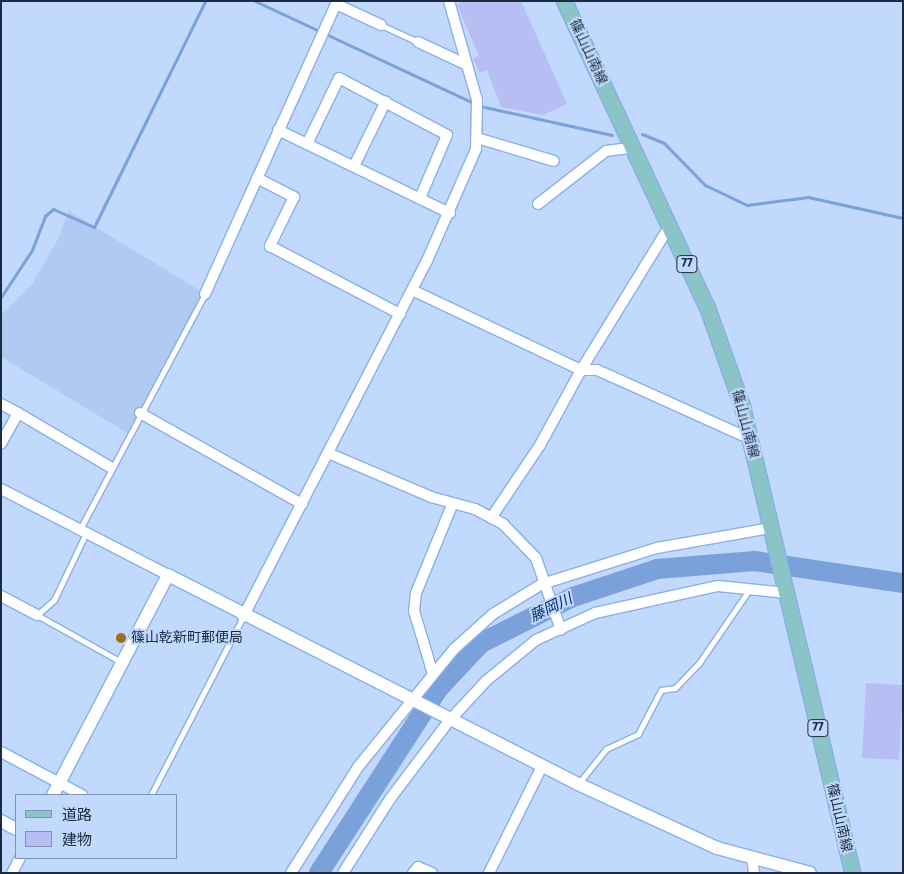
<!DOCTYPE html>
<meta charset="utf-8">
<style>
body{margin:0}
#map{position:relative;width:904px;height:874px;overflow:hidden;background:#c1d9fc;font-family:"Fira Sans","Noto Sans JP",sans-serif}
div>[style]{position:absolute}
.built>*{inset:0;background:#b1caf1}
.stream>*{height:3px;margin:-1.5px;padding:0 1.5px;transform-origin:1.5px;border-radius:1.5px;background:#7ba1da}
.river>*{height:20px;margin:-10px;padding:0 10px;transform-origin:10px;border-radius:10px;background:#7ba1da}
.building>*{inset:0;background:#b7bef4;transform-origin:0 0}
.roads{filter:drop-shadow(1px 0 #89afe8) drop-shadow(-1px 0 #89afe8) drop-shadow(0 1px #89afe8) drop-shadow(0 -1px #89afe8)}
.service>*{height:5px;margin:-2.5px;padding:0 2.5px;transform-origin:2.5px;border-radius:2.5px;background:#fff}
.minor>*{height:10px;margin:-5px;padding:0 5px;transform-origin:5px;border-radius:5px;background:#fff}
.tertiary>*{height:12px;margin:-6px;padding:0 6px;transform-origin:6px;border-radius:6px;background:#fff}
.primary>*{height:15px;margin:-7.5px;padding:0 7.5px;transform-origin:7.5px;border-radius:7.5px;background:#8bc4c6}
.dots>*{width:14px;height:14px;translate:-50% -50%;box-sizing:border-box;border:2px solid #c1d9fc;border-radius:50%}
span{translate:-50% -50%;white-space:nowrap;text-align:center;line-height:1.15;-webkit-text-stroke:4px #c1d9fc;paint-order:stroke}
.shield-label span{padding:1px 4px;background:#c1d9fc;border:1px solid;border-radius:4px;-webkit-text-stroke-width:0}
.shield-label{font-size:12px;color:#1c2b41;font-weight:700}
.street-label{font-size:14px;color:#1c2b41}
.poi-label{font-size:14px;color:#1c2b41}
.left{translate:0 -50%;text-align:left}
.water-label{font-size:15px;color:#002d70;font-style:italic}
.frame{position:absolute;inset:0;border:2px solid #1c2b41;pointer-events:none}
.legend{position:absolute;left:15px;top:794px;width:162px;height:65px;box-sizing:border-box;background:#c1d9fc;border:1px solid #7f93b1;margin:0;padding:6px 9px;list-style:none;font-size:15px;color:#1c2b41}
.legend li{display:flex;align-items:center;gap:10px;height:25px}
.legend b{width:25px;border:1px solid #7f93b1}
</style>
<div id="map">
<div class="built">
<div style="clip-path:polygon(69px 211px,204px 293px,129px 434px,1px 357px,1px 315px,32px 284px,58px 239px)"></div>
</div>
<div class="stream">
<div style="left:255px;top:1px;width:242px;rotate:25deg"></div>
<div style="left:480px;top:106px;width:135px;rotate:12.4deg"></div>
<div style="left:642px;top:134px;width:24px;rotate:22deg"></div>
<div style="left:664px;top:143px;width:59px;rotate:45.7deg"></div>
<div style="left:705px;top:185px;width:47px;rotate:25.5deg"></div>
<div style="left:747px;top:205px;width:62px;rotate:-7.5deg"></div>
<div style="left:808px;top:197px;width:97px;rotate:12.5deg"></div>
<div style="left:1px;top:297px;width:56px;rotate:-56.6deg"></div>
<div style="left:32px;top:250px;width:36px;rotate:-69deg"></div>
<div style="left:45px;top:216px;width:11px;rotate:-41deg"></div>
<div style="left:53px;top:209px;width:45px;rotate:23.7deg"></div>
<div style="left:94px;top:227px;width:252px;rotate:-63.8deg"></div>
</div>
<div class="river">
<div style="left:319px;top:873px;width:219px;rotate:-57.1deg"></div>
<div style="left:438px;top:689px;width:63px;rotate:-46.9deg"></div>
<div style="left:481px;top:643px;width:103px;rotate:-26.6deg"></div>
<div style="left:573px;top:597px;width:89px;rotate:-18.4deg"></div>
<div style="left:657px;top:569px;width:98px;rotate:-4.7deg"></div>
<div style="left:755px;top:561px;width:150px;rotate:8.5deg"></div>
</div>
<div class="building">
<div style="clip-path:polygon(465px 1px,521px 1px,567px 104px,543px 115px,501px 107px,487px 70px,480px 73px,473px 59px,479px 56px,457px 5px)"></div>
<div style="left:866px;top:683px;width:37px;height:75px;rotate:3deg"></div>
</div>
<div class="roads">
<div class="service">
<div style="left:381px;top:25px;width:41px;rotate:24.7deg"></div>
<div style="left:80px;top:529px;width:266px;rotate:-62deg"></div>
<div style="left:86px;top:533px;width:74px;rotate:115.5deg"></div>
<div style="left:54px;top:600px;width:23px;rotate:139deg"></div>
<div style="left:37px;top:615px;width:96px;rotate:29.2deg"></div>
<div style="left:578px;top:784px;width:45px;rotate:-51.3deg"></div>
<div style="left:606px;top:749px;width:35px;rotate:-25deg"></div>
<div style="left:638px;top:734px;width:50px;rotate:-62.4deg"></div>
<div style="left:661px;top:690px;width:14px;rotate:-8deg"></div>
<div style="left:675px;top:688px;width:35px;rotate:-46deg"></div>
<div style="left:699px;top:663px;width:88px;rotate:-55.6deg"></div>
<div style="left:151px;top:795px;width:200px;rotate:-62.7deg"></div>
</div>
<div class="minor">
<div style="left:336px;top:4px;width:50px;rotate:25deg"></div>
<div style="left:418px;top:42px;width:52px;rotate:25.1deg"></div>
<div style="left:278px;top:130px;width:191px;rotate:25.8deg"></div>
<div style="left:477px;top:138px;width:80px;rotate:16.6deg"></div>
<div style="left:307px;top:144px;width:73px;rotate:-64.1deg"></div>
<div style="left:339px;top:78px;width:122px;rotate:27.8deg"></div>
<div style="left:447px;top:135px;width:69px;rotate:113.2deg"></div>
<div style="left:354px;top:166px;width:72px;rotate:-63.8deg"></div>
<div style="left:257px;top:178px;width:42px;rotate:27.2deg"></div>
<div style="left:294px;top:197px;width:55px;rotate:116.1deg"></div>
<div style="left:270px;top:246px;width:147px;rotate:27.6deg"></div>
<div style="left:538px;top:204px;width:86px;rotate:-37.9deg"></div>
<div style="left:606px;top:151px;width:26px;rotate:-7deg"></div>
<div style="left:412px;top:290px;width:187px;rotate:25.3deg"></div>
<div style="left:581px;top:370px;width:168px;rotate:-58.4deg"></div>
<div style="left:205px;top:294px;width:321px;rotate:-65.7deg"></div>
<div style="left:1px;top:404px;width:19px;rotate:28deg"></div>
<div style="left:18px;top:413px;width:35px;rotate:119deg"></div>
<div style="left:18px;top:413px;width:107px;rotate:30.4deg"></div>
<div style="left:140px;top:413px;width:186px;rotate:29.3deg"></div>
<div style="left:328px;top:453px;width:112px;rotate:23.1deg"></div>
<div style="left:431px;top:497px;width:46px;rotate:15.3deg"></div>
<div style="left:475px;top:509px;width:32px;rotate:28deg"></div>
<div style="left:503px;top:524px;width:47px;rotate:45.9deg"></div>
<div style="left:536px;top:558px;width:76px;rotate:70.9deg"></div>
<div style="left:1px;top:489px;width:188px;rotate:27.2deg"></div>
<div style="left:491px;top:518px;width:88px;rotate:-56.1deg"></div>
<div style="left:540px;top:445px;width:85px;rotate:-61.3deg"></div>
<div style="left:581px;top:370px;width:16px"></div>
<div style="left:597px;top:370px;width:17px;rotate:24deg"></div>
<div style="left:613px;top:377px;width:150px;rotate:24.3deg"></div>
<div style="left:1px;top:596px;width:41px;rotate:27.8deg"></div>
<div style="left:243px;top:617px;width:399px;rotate:-62.7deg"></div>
<div style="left:426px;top:263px;width:124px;rotate:-66.3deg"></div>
<div style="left:476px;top:149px;width:49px;rotate:-88.8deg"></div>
<div style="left:477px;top:100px;width:103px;rotate:-105.8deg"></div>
<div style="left:433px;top:674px;width:66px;rotate:-106.8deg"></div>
<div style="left:414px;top:611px;width:18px;rotate:-84deg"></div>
<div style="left:416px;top:593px;width:97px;rotate:-67.7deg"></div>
<div style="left:1px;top:752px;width:92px;rotate:28deg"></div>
<div style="left:752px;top:858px;width:15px;rotate:82deg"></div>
<div style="left:12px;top:873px;width:17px;rotate:-62deg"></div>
<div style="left:291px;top:873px;width:125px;rotate:-57.7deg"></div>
<div style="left:358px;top:767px;width:152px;rotate:-50.9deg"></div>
<div style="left:454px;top:649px;width:52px;rotate:-41.9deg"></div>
<div style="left:493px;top:614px;width:57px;rotate:-31.5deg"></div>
<div style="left:542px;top:584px;width:121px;rotate:-17.4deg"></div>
<div style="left:657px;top:548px;width:116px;rotate:-10deg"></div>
<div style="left:343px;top:873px;width:88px;rotate:-57.6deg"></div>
<div style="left:390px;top:799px;width:98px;rotate:-52.9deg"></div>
<div style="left:449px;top:721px;width:54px;rotate:-47.2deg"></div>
<div style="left:486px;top:681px;width:65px;rotate:-39.4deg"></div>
<div style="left:536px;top:640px;width:65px;rotate:-24.6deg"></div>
<div style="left:595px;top:613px;width:126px;rotate:-12.4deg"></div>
<div style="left:718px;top:586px;width:69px;rotate:5.8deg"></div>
<div style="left:413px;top:873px;width:8px;rotate:-50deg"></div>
<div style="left:418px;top:867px;width:15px;rotate:23deg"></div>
<div style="left:489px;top:873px;width:119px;rotate:-63.6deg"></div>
</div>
<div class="tertiary">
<div style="left:53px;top:795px;width:248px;rotate:-62.4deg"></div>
<div style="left:168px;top:575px;width:460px;rotate:27deg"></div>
<div style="left:578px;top:784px;width:153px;rotate:24.7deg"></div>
<div style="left:717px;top:848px;width:96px;rotate:15deg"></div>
<div style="left:1px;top:821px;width:17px;rotate:28deg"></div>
</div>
<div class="primary">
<div style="left:564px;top:1px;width:338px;rotate:65deg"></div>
<div style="left:707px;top:307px;width:105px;rotate:70.5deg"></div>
<div style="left:742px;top:406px;width:480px;rotate:76.7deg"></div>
</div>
</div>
<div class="dots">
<div style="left:121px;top:638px;background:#9a6f1d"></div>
</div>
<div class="shield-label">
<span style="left:687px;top:264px">77</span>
<span style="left:818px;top:728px">77</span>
</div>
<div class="street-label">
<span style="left:588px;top:52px;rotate:65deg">篠山山南線</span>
<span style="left:745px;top:424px;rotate:75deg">篠山山南線</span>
<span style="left:839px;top:818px;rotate:77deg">篠山山南線</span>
</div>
<div class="poi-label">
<span class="left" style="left:131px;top:638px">篠山乾新町郵便局</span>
</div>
<div class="water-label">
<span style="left:551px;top:608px;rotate:-26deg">藤岡川</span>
</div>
<div class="frame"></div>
<ul class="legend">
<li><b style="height:6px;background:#8bc4c6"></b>道路</li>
<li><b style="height:14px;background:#b7bef4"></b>建物</li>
</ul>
</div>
